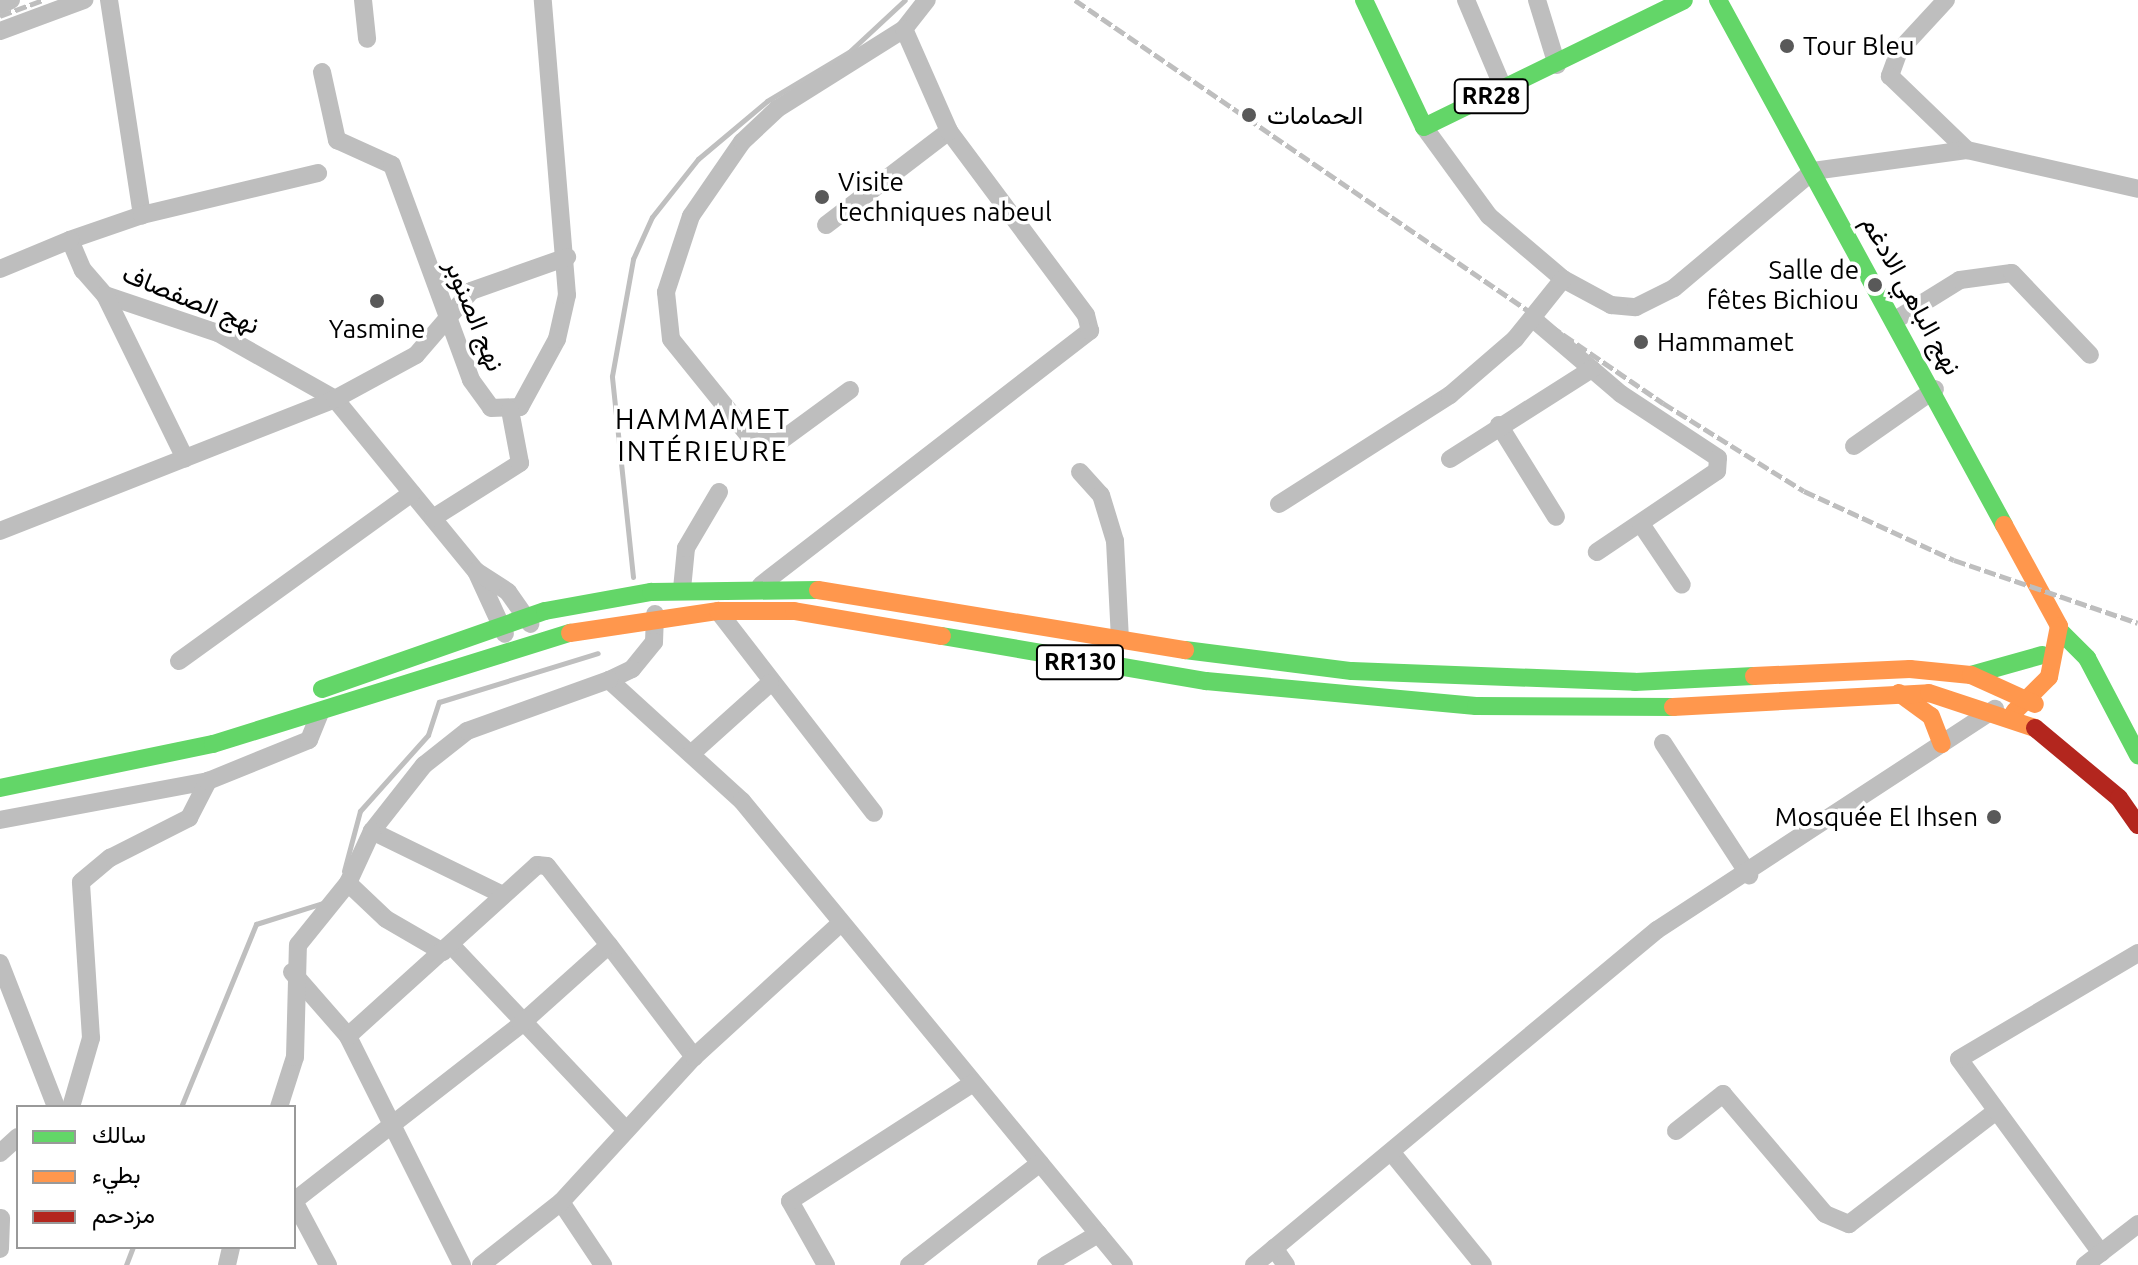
<!DOCTYPE html>
<meta charset="utf-8">
<style>
body{margin:0}
#map{position:relative;width:2138px;height:1265px;overflow:hidden;background:#fff;font-family:Ubuntu,Vazirmatn,sans-serif}
div>[style]{position:absolute}
.stream>*{height:5px;margin:-2.5px;padding:0 2.5px;transform-origin:2.5px;border-radius:2.5px;background:#bfbfbf}
.street>*{height:18px;margin:-9px;padding:0 9px;transform-origin:9px;border-radius:9px;background:#bebebe}
.fast>*{height:18px;margin:-9px;padding:0 9px;transform-origin:9px;border-radius:9px;background:#63d668}
.slow>*{height:18px;margin:-9px;padding:0 9px;transform-origin:9px;border-radius:9px;background:#ff974d}
.jam>*{height:18px;margin:-9px;padding:0 9px;transform-origin:9px;border-radius:9px;background:#b3261e}
.rail>*{height:5px;margin-top:-2.5px;transform-origin:0;background:repeating-linear-gradient(90deg,#bebebe 0 12px,transparent 0 16px)}
.dots>*{width:22px;height:22px;translate:-50% -50%;box-sizing:border-box;border:4px solid #fff;border-radius:50%}
span{translate:-50% -50%;white-space:nowrap;text-align:center;line-height:1.15;-webkit-text-stroke:7px #fff;paint-order:stroke}
.shield-label span{padding:2px 6px;background:#fff;border:2px solid;border-radius:6px;-webkit-text-stroke-width:0}
.shield-label{font-size:24px;color:#000;font-weight:700}
.poi-label{font-size:26px;color:#000}
.left{translate:0 -50%;text-align:left}
.right{translate:-100% -50%;text-align:right}
.street-label{font-size:26px;color:#000}
.neighbourhood-label{font-size:28px;color:#000;letter-spacing:2px}
.legend{position:absolute;left:16px;top:1105px;width:280px;height:144px;box-sizing:border-box;background:#fff;border:2px solid #999;margin:0;padding:10px 14px;list-style:none;font-size:24px;color:#000}
.legend li{display:flex;align-items:center;gap:16px;height:40px}
.legend b{width:40px;border:2px solid #999}
</style>
<div id="map">
<div class="stream">
<div style="left:633px;top:577px;width:202px;rotate:-96deg"></div>
<div style="left:612px;top:376px;width:119px;rotate:-79.8deg"></div>
<div style="left:633px;top:259px;width:46px;rotate:-65.7deg"></div>
<div style="left:652px;top:217px;width:74px;rotate:-51.6deg"></div>
<div style="left:698px;top:159px;width:90px;rotate:-40deg"></div>
<div style="left:767px;top:101px;width:96px;rotate:-30.9deg"></div>
<div style="left:849px;top:52px;width:76px;rotate:-42.9deg"></div>
<div style="left:344px;top:871px;width:62px;rotate:-75.1deg"></div>
<div style="left:360px;top:811px;width:102px;rotate:-48.2deg"></div>
<div style="left:428px;top:735px;width:35px;rotate:-72deg"></div>
<div style="left:439px;top:702px;width:166px;rotate:-17.1deg"></div>
<div style="left:181px;top:1107px;width:198px;rotate:-67.7deg"></div>
<div style="left:256px;top:924px;width:73px;rotate:-17.4deg"></div>
<div style="left:126px;top:1265px;width:19px;rotate:-69deg"></div>
</div>
<div class="street">
<div style="left:109px;top:0;width:218px;rotate:81.3deg"></div>
<div style="left:142px;top:215px;width:76px;rotate:160.9deg"></div>
<div style="left:70px;top:240px;width:33px;rotate:67deg"></div>
<div style="left:83px;top:270px;width:33px;rotate:49deg"></div>
<div style="left:105px;top:295px;width:119px;rotate:18.6deg"></div>
<div style="left:218px;top:333px;width:134px;rotate:29.4deg"></div>
<div style="left:335px;top:399px;width:222px;rotate:50.7deg"></div>
<div style="left:476px;top:571px;width:69px;rotate:65.3deg"></div>
<div style="left:363px;top:0;width:39px;rotate:84deg"></div>
<div style="left:1466px;top:0;width:98px;rotate:67.1deg"></div>
<div style="left:1537px;top:0;width:68px;rotate:72.9deg"></div>
<div style="left:1946px;top:0;width:69px;rotate:132.7deg"></div>
<div style="left:1899px;top:51px;width:27px;rotate:110deg"></div>
<div style="left:1890px;top:76px;width:107px;rotate:43.9deg"></div>
<div style="left:0;top:5px;width:12px;rotate:-24deg"></div>
<div style="left:0;top:31px;width:90px;rotate:-20.3deg"></div>
<div style="left:322px;top:72px;width:70px;rotate:77.6deg"></div>
<div style="left:337px;top:140px;width:60px;rotate:24.4deg"></div>
<div style="left:392px;top:165px;width:229px;rotate:69.8deg"></div>
<div style="left:471px;top:380px;width:34px;rotate:54deg"></div>
<div style="left:491px;top:408px;width:29px;rotate:-2deg"></div>
<div style="left:520px;top:407px;width:77px;rotate:-61.4deg"></div>
<div style="left:557px;top:339px;width:45px;rotate:-77.2deg"></div>
<div style="left:567px;top:295px;width:296px;rotate:-94.7deg"></div>
<div style="left:1424px;top:127px;width:110px;rotate:53.9deg"></div>
<div style="left:1489px;top:216px;width:97px;rotate:40.4deg"></div>
<div style="left:1563px;top:279px;width:55px;rotate:28.4deg"></div>
<div style="left:1611px;top:305px;width:25px;rotate:5deg"></div>
<div style="left:1636px;top:307px;width:42px;rotate:-26.6deg"></div>
<div style="left:1674px;top:288px;width:182px;rotate:-40.1deg"></div>
<div style="left:1813px;top:171px;width:155px;rotate:-7.8deg"></div>
<div style="left:1967px;top:150px;width:175px;rotate:12.8deg"></div>
<div style="left:142px;top:215px;width:181px;rotate:-13.4deg"></div>
<div style="left:826px;top:225px;width:155px;rotate:-37.4deg"></div>
<div style="left:0;top:269px;width:76px;rotate:-22.5deg"></div>
<div style="left:105px;top:295px;width:182px;rotate:63.9deg"></div>
<div style="left:1532px;top:318px;width:117px;rotate:40.5deg"></div>
<div style="left:1621px;top:394px;width:116px;rotate:33.4deg"></div>
<div style="left:1718px;top:458px;width:13px;rotate:94deg"></div>
<div style="left:1717px;top:471px;width:145px;rotate:146deg"></div>
<div style="left:1897px;top:319px;width:74px;rotate:-31.8deg"></div>
<div style="left:1960px;top:280px;width:52px;rotate:-7.7deg"></div>
<div style="left:2012px;top:273px;width:113px;rotate:46.4deg"></div>
<div style="left:850px;top:390px;width:88px;rotate:143.8deg"></div>
<div style="left:779px;top:442px;width:25px;rotate:180deg"></div>
<div style="left:754px;top:442px;width:132px;rotate:-128.9deg"></div>
<div style="left:671px;top:339px;width:47px;rotate:-96.1deg"></div>
<div style="left:666px;top:292px;width:80px;rotate:-71.8deg"></div>
<div style="left:691px;top:216px;width:90px;rotate:-55.4deg"></div>
<div style="left:742px;top:142px;width:48px;rotate:-43.3deg"></div>
<div style="left:777px;top:109px;width:150px;rotate:-32.2deg"></div>
<div style="left:904px;top:29px;width:37px;rotate:-52deg"></div>
<div style="left:1499px;top:425px;width:108px;rotate:58.2deg"></div>
<div style="left:1854px;top:446px;width:99px;rotate:-35.1deg"></div>
<div style="left:1450px;top:459px;width:168px;rotate:-32.4deg"></div>
<div style="left:1080px;top:472px;width:31px;rotate:48deg"></div>
<div style="left:1101px;top:495px;width:48px;rotate:73.1deg"></div>
<div style="left:1115px;top:541px;width:100px;rotate:87.1deg"></div>
<div style="left:1279px;top:504px;width:203px;rotate:-32.5deg"></div>
<div style="left:1450px;top:395px;width:86px;rotate:-40.7deg"></div>
<div style="left:1515px;top:339px;width:77px;rotate:-51.3deg"></div>
<div style="left:433px;top:518px;width:103px;rotate:-32.3deg"></div>
<div style="left:520px;top:463px;width:54px;rotate:-100.7deg"></div>
<div style="left:1641px;top:524px;width:73px;rotate:56.1deg"></div>
<div style="left:0;top:531px;width:360px;rotate:-21.5deg"></div>
<div style="left:335px;top:399px;width:92px;rotate:-28.5deg"></div>
<div style="left:416px;top:355px;width:84px;rotate:-49.3deg"></div>
<div style="left:471px;top:291px;width:102px;rotate:-19.5deg"></div>
<div style="left:476px;top:571px;width:38px;rotate:33deg"></div>
<div style="left:508px;top:592px;width:39px;rotate:55deg"></div>
<div style="left:761px;top:585px;width:416px;rotate:-37.7deg"></div>
<div style="left:1090px;top:331px;width:16px;rotate:-104deg"></div>
<div style="left:1086px;top:315px;width:229px;rotate:-126.7deg"></div>
<div style="left:949px;top:131px;width:111px;rotate:-113.8deg"></div>
<div style="left:682px;top:589px;width:41px;rotate:-84.4deg"></div>
<div style="left:686px;top:548px;width:65px;rotate:-59.5deg"></div>
<div style="left:718px;top:611px;width:255px;rotate:52.3deg"></div>
<div style="left:655px;top:614px;width:28px;rotate:92deg"></div>
<div style="left:654px;top:642px;width:35px;rotate:129deg"></div>
<div style="left:632px;top:669px;width:25px;rotate:154deg"></div>
<div style="left:609px;top:680px;width:180px;rotate:42.3deg"></div>
<div style="left:742px;top:801px;width:601px;rotate:50.54deg"></div>
<div style="left:179px;top:661px;width:287px;rotate:-35.8deg"></div>
<div style="left:1663px;top:743px;width:158px;rotate:56.9deg"></div>
<div style="left:691px;top:754px;width:106px;rotate:-41.9deg"></div>
<div style="left:0;top:820px;width:212px;rotate:-10.6deg"></div>
<div style="left:348px;top:883px;width:52px;rotate:43.5deg"></div>
<div style="left:386px;top:919px;width:66px;rotate:30.1deg"></div>
<div style="left:503px;top:895px;width:146px;rotate:-154deg"></div>
<div style="left:372px;top:831px;width:84px;rotate:-51.8deg"></div>
<div style="left:424px;top:765px;width:55px;rotate:-38.3deg"></div>
<div style="left:467px;top:731px;width:151px;rotate:-19.8deg"></div>
<div style="left:451px;top:945px;width:255px;rotate:46.6deg"></div>
<div style="left:0;top:963px;width:155px;rotate:68.7deg"></div>
<div style="left:292px;top:972px;width:85px;rotate:48.8deg"></div>
<div style="left:71px;top:1107px;width:72px;rotate:-73.8deg"></div>
<div style="left:91px;top:1038px;width:156px;rotate:-93.7deg"></div>
<div style="left:81px;top:882px;width:38px;rotate:-40deg"></div>
<div style="left:110px;top:858px;width:89px;rotate:-26.9deg"></div>
<div style="left:189px;top:818px;width:42px;rotate:-62.8deg"></div>
<div style="left:208px;top:781px;width:109px;rotate:-22.1deg"></div>
<div style="left:309px;top:740px;width:31px;rotate:-68deg"></div>
<div style="left:279px;top:1107px;width:52px;rotate:-72.3deg"></div>
<div style="left:295px;top:1057px;width:112px;rotate:-88.5deg"></div>
<div style="left:298px;top:945px;width:80px;rotate:-51.1deg"></div>
<div style="left:348px;top:883px;width:57px;rotate:-65.2deg"></div>
<div style="left:1676px;top:1131px;width:60px;rotate:-38.2deg"></div>
<div style="left:1723px;top:1094px;width:157px;rotate:49.6deg"></div>
<div style="left:1825px;top:1214px;width:26px;rotate:23deg"></div>
<div style="left:1849px;top:1224px;width:185px;rotate:-37.5deg"></div>
<div style="left:0;top:1153px;width:24px;rotate:-42deg"></div>
<div style="left:1392px;top:1153px;width:144px;rotate:50.9deg"></div>
<div style="left:561px;top:1202px;width:76px;rotate:56.3deg"></div>
<div style="left:1274px;top:1248px;width:21px;rotate:55deg"></div>
<div style="left:0;top:1249px;width:31px;rotate:-88deg"></div>
<div style="left:2101px;top:1253px;width:240px;rotate:-126.2deg"></div>
<div style="left:1959px;top:1059px;width:208px;rotate:-30.6deg"></div>
<div style="left:227px;top:1265px;width:18px;rotate:-77deg"></div>
<div style="left:328px;top:1265px;width:72px;rotate:-118deg"></div>
<div style="left:294px;top:1201px;width:288px;rotate:-37.9deg"></div>
<div style="left:521px;top:1024px;width:118px;rotate:-41.9deg"></div>
<div style="left:609px;top:945px;width:141px;rotate:52.8deg"></div>
<div style="left:462px;top:1265px;width:256px;rotate:-116.5deg"></div>
<div style="left:348px;top:1036px;width:255px;rotate:-42.1deg"></div>
<div style="left:537px;top:865px;width:10px;rotate:6deg"></div>
<div style="left:547px;top:866px;width:100px;rotate:51.9deg"></div>
<div style="left:481px;top:1265px;width:102px;rotate:-38.2deg"></div>
<div style="left:561px;top:1202px;width:197px;rotate:-47.5deg"></div>
<div style="left:694px;top:1057px;width:199px;rotate:-42.4deg"></div>
<div style="left:826px;top:1265px;width:73px;rotate:-119.4deg"></div>
<div style="left:790px;top:1201px;width:218px;rotate:-32.8deg"></div>
<div style="left:909px;top:1265px;width:166px;rotate:-37.9deg"></div>
<div style="left:1046px;top:1265px;width:61px;rotate:-30.8deg"></div>
<div style="left:1254px;top:1265px;width:524px;rotate:-39.74deg"></div>
<div style="left:1657px;top:930px;width:404px;rotate:-33.2deg"></div>
<div style="left:2085px;top:1265px;width:67px;rotate:-37.7deg"></div>
</div>
<div class="fast">
<div style="left:1364px;top:0;width:140px;rotate:64.7deg"></div>
<div style="left:1424px;top:127px;width:289px;rotate:-26deg"></div>
<div style="left:1718px;top:0;width:598px;rotate:61.42deg"></div>
<div style="left:2061px;top:632px;width:37px;rotate:45deg"></div>
<div style="left:2087px;top:658px;width:110px;rotate:62.3deg"></div>
<div style="left:942px;top:636px;width:268px;rotate:9.7deg"></div>
<div style="left:1206px;top:681px;width:271px;rotate:5.3deg"></div>
<div style="left:1476px;top:706px;width:197px;rotate:0.3deg"></div>
<div style="left:1185px;top:650px;width:168px;rotate:7.2deg"></div>
<div style="left:1352px;top:671px;width:283px;rotate:2.2deg"></div>
<div style="left:1635px;top:682px;width:119px;rotate:-2.9deg"></div>
<div style="left:1971px;top:675px;width:74px;rotate:-15.7deg"></div>
<div style="left:322px;top:689px;width:236px;rotate:-19.3deg"></div>
<div style="left:545px;top:611px;width:108px;rotate:-10.2deg"></div>
<div style="left:651px;top:592px;width:167px;rotate:-0.7deg"></div>
<div style="left:0;top:788px;width:217px;rotate:-11.7deg"></div>
<div style="left:213px;top:744px;width:374px;rotate:-17.3deg"></div>
</div>
<div class="slow">
<div style="left:2004px;top:525px;width:115px;rotate:61.4deg"></div>
<div style="left:2059px;top:626px;width:52px;rotate:101.1deg"></div>
<div style="left:2049px;top:677px;width:49px;rotate:135deg"></div>
<div style="left:818px;top:590px;width:372px;rotate:9.3deg"></div>
<div style="left:570px;top:633px;width:150px;rotate:-8.5deg"></div>
<div style="left:718px;top:611px;width:76px"></div>
<div style="left:794px;top:611px;width:150px;rotate:9.6deg"></div>
<div style="left:1754px;top:676px;width:156px;rotate:-2.6deg"></div>
<div style="left:1910px;top:669px;width:61px;rotate:5.6deg"></div>
<div style="left:1971px;top:675px;width:70px;rotate:24.4deg"></div>
<div style="left:1899px;top:693px;width:39px;rotate:36deg"></div>
<div style="left:1931px;top:716px;width:30px;rotate:69deg"></div>
<div style="left:1673px;top:707px;width:256px;rotate:-3.1deg"></div>
<div style="left:1929px;top:693px;width:112px;rotate:18.3deg"></div>
</div>
<div class="jam">
<div style="left:2035px;top:728px;width:109px;rotate:39.8deg"></div>
<div style="left:2119px;top:798px;width:33px;rotate:55deg"></div>
</div>
<div class="rail">
<div style="left:1075px;top:0;width:713px;rotate:34.43deg"></div>
<div style="left:1663px;top:403px;width:166px;rotate:32deg"></div>
<div style="left:1804px;top:491px;width:165px;rotate:24.7deg"></div>
<div style="left:1954px;top:560px;width:194px;rotate:18.9deg"></div>
<div style="left:0;top:16px;width:46px;rotate:-20.4deg"></div>
</div>
<div class="dots">
<div style="left:1787px;top:46px;background:#595959"></div>
<div style="left:1249px;top:115px;background:#595959"></div>
<div style="left:822px;top:197px;background:#595959"></div>
<div style="left:1875px;top:285px;background:#595959"></div>
<div style="left:377px;top:301px;background:#595959"></div>
<div style="left:1641px;top:342px;background:#595959"></div>
<div style="left:1994px;top:817px;background:#595959"></div>
</div>
<div class="shield-label">
<span style="left:1491px;top:96px">RR28</span>
<span style="left:1080px;top:662px">RR130</span>
</div>
<div class="poi-label">
<span class="left" style="left:1803px;top:46px">Tour Bleu</span>
<span class="left" style="left:1267px;top:115px">الحمامات</span>
<span class="left" style="left:838px;top:197px">Visite<br>techniques nabeul</span>
<span class="right" style="left:1859px;top:285px">Salle de<br>fêtes Bichiou</span>
<span style="left:377px;top:329px">Yasmine</span>
<span class="left" style="left:1657px;top:342px">Hammamet</span>
<span class="right" style="left:1978px;top:817px">Mosquée El Ihsen</span>
</div>
<div class="street-label">
<span style="left:1912px;top:295px;rotate:61deg">نهج الباهي الادغم</span>
<span style="left:191px;top:299px;rotate:22deg">نهج الصفصاف</span>
<span style="left:475px;top:315px;rotate:68deg">نهج الصنوبر</span>
</div>
<div class="neighbourhood-label">
<span style="left:703px;top:435px">HAMMAMET<br>INTÉRIEURE</span>
</div>
<ul class="legend">
<li><b style="height:10px;background:#63d668"></b>سالك</li>
<li><b style="height:10px;background:#ff974d"></b>بطيء</li>
<li><b style="height:10px;background:#b3261e"></b>مزدحم</li>
</ul>
</div>
